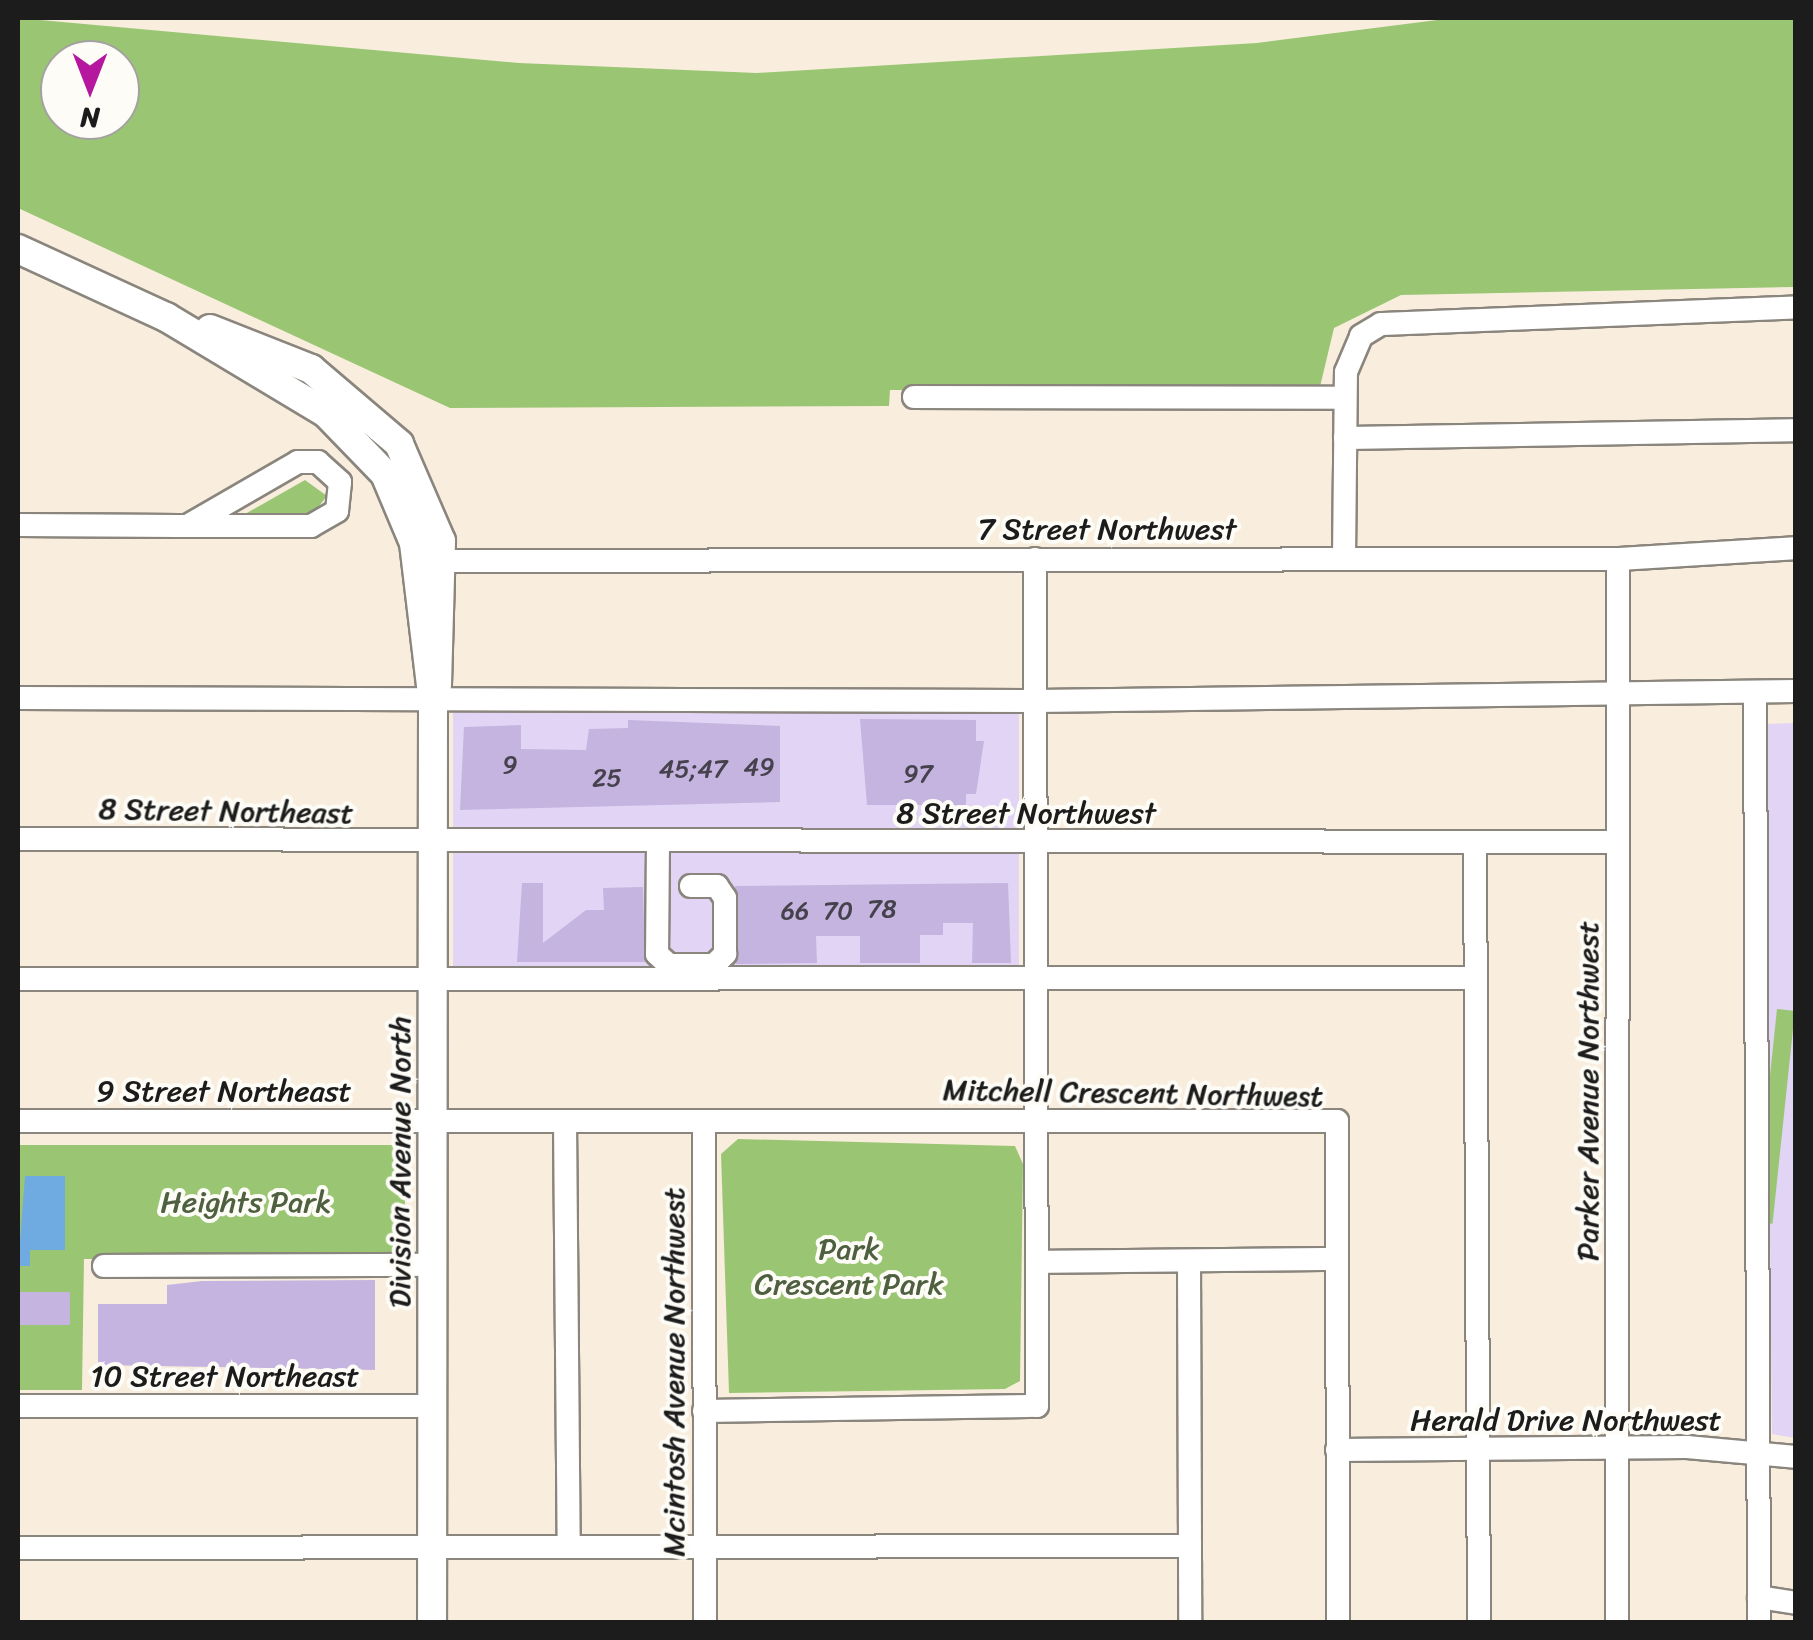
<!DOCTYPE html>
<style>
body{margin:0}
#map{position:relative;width:1813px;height:1640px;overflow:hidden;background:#f9eede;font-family:Sriracha,sans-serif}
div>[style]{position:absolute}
.built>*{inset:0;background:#e1d4f4;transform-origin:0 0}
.green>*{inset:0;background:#9ac674;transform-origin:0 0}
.water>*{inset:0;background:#6fabe0}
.building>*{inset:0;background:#c4b4df;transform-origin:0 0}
.roads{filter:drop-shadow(2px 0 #8a857d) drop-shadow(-2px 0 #8a857d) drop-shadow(0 2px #8a857d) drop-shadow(0 -2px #8a857d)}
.minor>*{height:22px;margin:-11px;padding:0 11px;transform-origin:11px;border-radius:11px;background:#fff}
.major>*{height:28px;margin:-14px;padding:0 14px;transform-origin:14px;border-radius:14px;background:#fff}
span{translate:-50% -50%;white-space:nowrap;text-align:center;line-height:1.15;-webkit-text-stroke:8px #fdfcf7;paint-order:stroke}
.number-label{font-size:25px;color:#46424d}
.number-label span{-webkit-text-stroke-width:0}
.street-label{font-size:30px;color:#1c1c1c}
.park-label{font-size:30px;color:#4e603f}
.frame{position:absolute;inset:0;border:20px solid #1c1c1c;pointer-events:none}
.north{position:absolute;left:40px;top:40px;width:100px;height:100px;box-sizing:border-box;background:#fdfcf7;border:2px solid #a3a29f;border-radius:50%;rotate:180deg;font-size:28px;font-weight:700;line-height:40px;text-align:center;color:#1c1c1c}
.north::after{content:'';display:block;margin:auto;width:35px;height:45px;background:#b5179e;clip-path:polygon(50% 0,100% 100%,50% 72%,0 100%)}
</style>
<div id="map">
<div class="built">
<div style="left:453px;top:691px;width:566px;height:298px"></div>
<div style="clip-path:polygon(1795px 701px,1795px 1438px,1772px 1434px,1765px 724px,1794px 723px)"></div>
</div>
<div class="green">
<div style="clip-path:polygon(evenodd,18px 18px,519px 63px,757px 73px,1257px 43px,1453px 18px,1795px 18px,1795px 287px,1401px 295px,1334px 328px,1319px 391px,890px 390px,889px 406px,450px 408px,18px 208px,18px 18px,60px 60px,120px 60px,120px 120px,60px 120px,60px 60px)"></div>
<div style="clip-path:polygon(305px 480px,327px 496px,311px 516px,245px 514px)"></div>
<div style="left:1777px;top:1009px;width:18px;height:214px;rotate:6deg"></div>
<div style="clip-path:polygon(738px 1139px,1015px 1146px,1023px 1164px,1020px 1381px,1005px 1389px,729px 1393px,721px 1154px)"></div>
<div style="clip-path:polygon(18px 1145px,406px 1145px,404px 1260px,84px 1259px,82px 1390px,18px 1390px)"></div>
</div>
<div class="water">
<div style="clip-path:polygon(25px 1176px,65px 1176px,65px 1250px,30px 1250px,30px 1266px,18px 1266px)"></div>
</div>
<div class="building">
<div style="clip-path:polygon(860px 719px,976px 720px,976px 741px,984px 741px,976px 794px,966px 794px,966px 805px,867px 805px)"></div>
<div style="clip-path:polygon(628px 720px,780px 726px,780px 802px,460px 810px,464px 727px,521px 725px,521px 749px,586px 750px,589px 729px,628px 728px)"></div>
<div style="clip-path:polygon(522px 883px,543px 883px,543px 943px,586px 910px,604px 910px,603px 888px,643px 887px,645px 962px,517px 962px)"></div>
<div style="clip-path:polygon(1008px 883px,1011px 963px,972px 963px,973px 923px,943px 923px,943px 935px,920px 935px,920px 963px,860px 963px,860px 936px,816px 936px,817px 963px,736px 964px,735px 886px)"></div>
<div style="clip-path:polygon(375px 1280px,375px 1370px,98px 1365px,98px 1304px,167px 1304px,167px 1285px,202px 1281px)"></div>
<div style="left:18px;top:1292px;width:52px;height:33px"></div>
</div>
<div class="roads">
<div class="minor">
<div style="left:914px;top:397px;width:431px;rotate:0.1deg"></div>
<div style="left:1345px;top:438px;width:451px;rotate:-1deg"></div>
<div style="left:18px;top:525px;width:161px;rotate:0.4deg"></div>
<div style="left:179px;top:526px;width:132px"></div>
<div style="left:311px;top:526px;width:30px;rotate:-30deg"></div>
<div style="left:337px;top:511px;width:29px;rotate:-84deg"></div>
<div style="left:340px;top:482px;width:30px;rotate:-138deg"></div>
<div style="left:318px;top:462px;width:20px;rotate:180deg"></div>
<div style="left:298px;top:462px;width:128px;rotate:150deg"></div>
<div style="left:1344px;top:559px;width:187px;rotate:-89.4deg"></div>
<div style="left:1346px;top:372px;width:39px;rotate:-67deg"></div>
<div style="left:1361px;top:336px;width:23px;rotate:-31deg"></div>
<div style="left:1381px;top:324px;width:415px;rotate:-2.3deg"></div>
<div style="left:424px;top:561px;width:1194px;rotate:-0.1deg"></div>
<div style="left:1618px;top:559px;width:178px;rotate:-3.5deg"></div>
<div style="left:1755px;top:694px;width:928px;rotate:89.75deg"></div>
<div style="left:18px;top:698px;width:1018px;rotate:0.17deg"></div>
<div style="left:1036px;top:701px;width:760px;rotate:-0.75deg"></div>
<div style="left:18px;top:839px;width:1600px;rotate:0.11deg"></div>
<div style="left:1475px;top:842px;width:780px;rotate:89.71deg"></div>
<div style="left:658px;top:843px;width:111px;rotate:90.5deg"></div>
<div style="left:657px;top:954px;width:16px;rotate:43deg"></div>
<div style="left:669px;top:965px;width:45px"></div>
<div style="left:714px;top:965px;width:16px;rotate:-45deg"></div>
<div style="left:725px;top:954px;width:56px;rotate:-90deg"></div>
<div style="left:725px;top:898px;width:14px;rotate:-124deg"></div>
<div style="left:717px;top:886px;width:26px;rotate:180deg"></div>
<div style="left:18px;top:979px;width:1457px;rotate:-0.04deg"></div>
<div style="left:18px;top:1121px;width:1319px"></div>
<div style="left:1337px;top:1121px;width:501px;rotate:89.89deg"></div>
<div style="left:565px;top:1121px;width:426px;rotate:89.5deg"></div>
<div style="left:704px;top:1121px;width:501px;rotate:89.89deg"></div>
<div style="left:1037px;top:1262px;width:300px;rotate:-0.6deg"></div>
<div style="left:1189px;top:1262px;width:360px;rotate:89.8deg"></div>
<div style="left:104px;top:1266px;width:329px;rotate:-0.2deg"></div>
<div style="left:18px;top:1406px;width:414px"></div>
<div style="left:704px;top:1411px;width:333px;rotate:-0.9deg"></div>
<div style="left:1037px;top:1406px;width:847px;rotate:-90.14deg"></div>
<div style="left:1337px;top:1450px;width:350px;rotate:-0.5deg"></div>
<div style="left:1687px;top:1447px;width:109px;rotate:5.2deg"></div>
<div style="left:18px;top:1548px;width:1171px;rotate:-0.1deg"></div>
<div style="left:1759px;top:1597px;width:37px;rotate:9deg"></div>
<div style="left:1617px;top:1622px;width:1063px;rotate:-89.95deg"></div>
</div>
<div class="major">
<div style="left:18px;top:249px;width:163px;rotate:24.7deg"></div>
<div style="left:166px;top:317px;width:187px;rotate:31deg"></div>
<div style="left:326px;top:413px;width:85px;rotate:46deg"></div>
<div style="left:385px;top:474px;width:75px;rotate:67.2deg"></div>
<div style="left:414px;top:543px;width:160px;rotate:83.2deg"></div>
<div style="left:433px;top:702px;width:920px;rotate:90.06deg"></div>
<div style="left:210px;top:329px;width:109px;rotate:21.6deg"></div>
<div style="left:311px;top:369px;width:116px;rotate:40.4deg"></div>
<div style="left:399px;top:444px;width:106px;rotate:66.6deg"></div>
<div style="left:441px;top:541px;width:145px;rotate:91.6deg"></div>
</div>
</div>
<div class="number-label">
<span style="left:510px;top:765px">9</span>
<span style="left:759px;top:767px">49</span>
<span style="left:693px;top:769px">45;47</span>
<span style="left:918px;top:774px">97</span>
<span style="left:607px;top:778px">25</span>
<span style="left:882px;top:909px">78</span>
<span style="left:795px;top:911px">66</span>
<span style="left:838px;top:911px">70</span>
</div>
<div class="street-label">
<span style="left:1107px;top:529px">7 Street Northwest</span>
<span style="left:226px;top:811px;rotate:1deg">8 Street Northeast</span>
<span style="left:1026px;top:813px">8 Street Northwest</span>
<span style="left:224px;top:1091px">9 Street Northeast</span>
<span style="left:1588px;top:1091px;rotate:-90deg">Parker Avenue Northwest</span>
<span style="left:1133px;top:1093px;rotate:1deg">Mitchell Crescent Northwest</span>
<span style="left:400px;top:1162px;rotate:-90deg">Division Avenue North</span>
<span style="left:674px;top:1372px;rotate:-90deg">Mcintosh Avenue Northwest</span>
<span style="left:225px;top:1376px">10 Street Northeast</span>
<span style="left:1566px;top:1420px">Herald Drive Northwest</span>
</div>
<div class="park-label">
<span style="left:246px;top:1202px">Heights Park</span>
<span style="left:849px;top:1266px">Park<br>Crescent Park</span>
</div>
<div class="frame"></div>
<div class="north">N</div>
</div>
